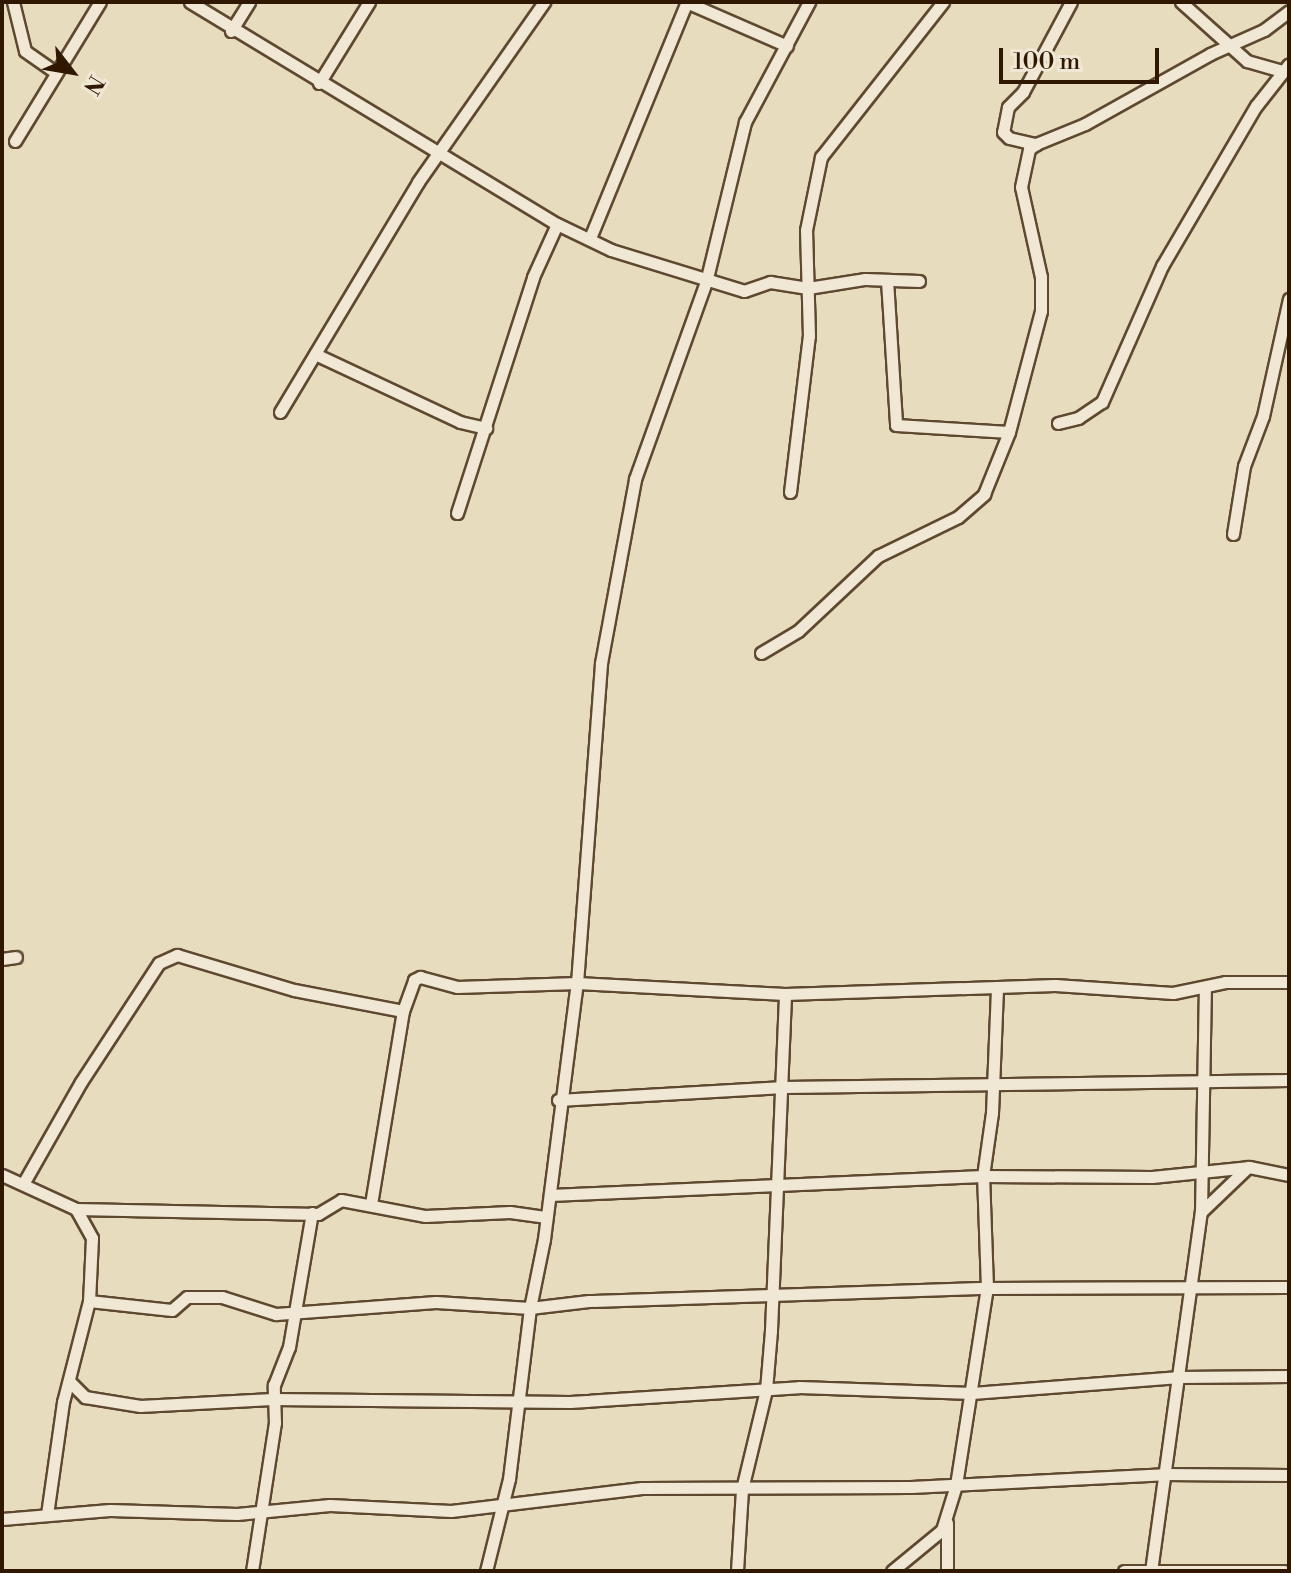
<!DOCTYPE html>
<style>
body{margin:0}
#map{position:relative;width:1291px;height:1573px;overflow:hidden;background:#e8dcbe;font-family:"Libre Bodoni",serif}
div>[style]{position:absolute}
.roads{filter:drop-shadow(2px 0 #5e4930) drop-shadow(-2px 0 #5e4930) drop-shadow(0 2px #5e4930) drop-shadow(0 -2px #5e4930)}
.street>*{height:11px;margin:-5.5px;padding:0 5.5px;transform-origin:5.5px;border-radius:5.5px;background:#f0e8d5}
span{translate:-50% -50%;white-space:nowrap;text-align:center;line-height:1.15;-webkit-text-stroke:6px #f0e8d5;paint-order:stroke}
.frame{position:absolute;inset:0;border:4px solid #301800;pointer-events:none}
.north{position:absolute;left:32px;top:32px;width:80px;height:80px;-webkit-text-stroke:6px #f0e8d5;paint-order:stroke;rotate:121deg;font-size:22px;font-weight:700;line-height:32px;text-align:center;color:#301800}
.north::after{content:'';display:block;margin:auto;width:28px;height:36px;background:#301800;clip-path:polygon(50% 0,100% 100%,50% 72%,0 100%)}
.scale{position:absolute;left:999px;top:48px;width:160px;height:36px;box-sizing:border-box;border:4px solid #301800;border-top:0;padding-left:10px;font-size:24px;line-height:28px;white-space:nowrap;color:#301800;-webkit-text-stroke:6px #f0e8d5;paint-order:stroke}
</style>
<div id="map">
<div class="roads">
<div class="street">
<div style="left:13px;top:2px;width:50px;rotate:76.2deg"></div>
<div style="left:25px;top:51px;width:38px;rotate:35deg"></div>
<div style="left:190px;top:2px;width:429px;rotate:31.2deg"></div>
<div style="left:557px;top:224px;width:60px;rotate:25.7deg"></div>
<div style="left:611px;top:250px;width:139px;rotate:17.1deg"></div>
<div style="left:744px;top:291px;width:28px;rotate:-19deg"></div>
<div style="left:770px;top:282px;width:38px;rotate:9deg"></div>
<div style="left:808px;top:288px;width:58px;rotate:-9deg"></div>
<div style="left:865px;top:279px;width:54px;rotate:2.1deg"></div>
<div style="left:686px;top:2px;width:110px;rotate:23.5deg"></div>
<div style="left:1071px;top:2px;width:102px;rotate:118.1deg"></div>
<div style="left:1023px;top:92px;width:21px;rotate:135deg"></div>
<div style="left:1008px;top:107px;width:25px;rotate:101deg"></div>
<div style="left:1003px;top:132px;width:8px;rotate:45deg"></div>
<div style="left:1009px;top:138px;width:28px;rotate:13deg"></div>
<div style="left:1036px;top:144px;width:53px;rotate:-22.2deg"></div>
<div style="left:1085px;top:124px;width:143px;rotate:-29.2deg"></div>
<div style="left:1210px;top:54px;width:59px;rotate:-24deg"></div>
<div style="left:1264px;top:30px;width:31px;rotate:-37deg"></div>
<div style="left:1181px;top:2px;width:89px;rotate:41.8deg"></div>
<div style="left:1247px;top:61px;width:35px;rotate:16deg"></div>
<div style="left:231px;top:31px;width:34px;rotate:-58deg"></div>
<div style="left:319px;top:83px;width:95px;rotate:-58.3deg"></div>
<div style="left:15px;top:141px;width:163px;rotate:-58.6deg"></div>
<div style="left:590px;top:238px;width:255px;rotate:-67.7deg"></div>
<div style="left:887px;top:280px;width:145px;rotate:86.4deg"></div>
<div style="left:896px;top:425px;width:113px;rotate:3.5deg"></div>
<div style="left:315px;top:354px;width:160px;rotate:25.1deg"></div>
<div style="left:460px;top:422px;width:27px;rotate:13deg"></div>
<div style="left:280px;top:412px;width:268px;rotate:-59deg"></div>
<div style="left:418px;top:182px;width:220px;rotate:-55deg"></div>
<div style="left:1058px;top:423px;width:21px;rotate:-14deg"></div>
<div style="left:1078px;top:418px;width:29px;rotate:-34deg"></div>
<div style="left:1102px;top:402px;width:149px;rotate:-66.2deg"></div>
<div style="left:1162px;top:266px;width:186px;rotate:-59.6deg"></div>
<div style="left:1256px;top:106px;width:53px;rotate:-51.8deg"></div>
<div style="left:790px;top:492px;width:157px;rotate:-83.1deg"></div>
<div style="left:809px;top:336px;width:106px;rotate:-91.6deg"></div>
<div style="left:806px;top:230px;width:75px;rotate:-78.4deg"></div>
<div style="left:821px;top:157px;width:197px;rotate:-51.8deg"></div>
<div style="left:457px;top:513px;width:248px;rotate:-72.1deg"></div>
<div style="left:533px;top:277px;width:58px;rotate:-65.6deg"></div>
<div style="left:1233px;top:534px;width:69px;rotate:-80.8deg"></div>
<div style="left:1244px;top:466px;width:53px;rotate:-69.2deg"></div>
<div style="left:1263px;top:416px;width:120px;rotate:-77.5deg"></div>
<div style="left:761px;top:653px;width:43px;rotate:-30.7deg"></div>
<div style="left:798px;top:631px;width:110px;rotate:-43.2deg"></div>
<div style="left:878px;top:556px;width:89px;rotate:-26deg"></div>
<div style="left:958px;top:517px;width:35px;rotate:-41deg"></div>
<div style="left:984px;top:494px;width:67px;rotate:-68deg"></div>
<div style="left:1009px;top:432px;width:125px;rotate:-75.2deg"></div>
<div style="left:1041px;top:311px;width:34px;rotate:-90deg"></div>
<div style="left:1041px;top:277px;width:92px;rotate:-102.5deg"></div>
<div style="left:1021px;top:187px;width:39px;rotate:-78deg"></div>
<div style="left:1029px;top:149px;width:9px;rotate:-36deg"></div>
<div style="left:2px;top:959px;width:14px;rotate:-8deg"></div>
<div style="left:558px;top:1100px;width:226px;rotate:-3.3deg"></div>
<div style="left:784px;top:1087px;width:505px;rotate:-0.79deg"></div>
<div style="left:2px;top:1175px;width:81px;rotate:24.7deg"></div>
<div style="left:76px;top:1209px;width:33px;rotate:61deg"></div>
<div style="left:92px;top:1238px;width:63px;rotate:92.7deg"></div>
<div style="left:89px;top:1301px;width:104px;rotate:104.4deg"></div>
<div style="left:63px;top:1402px;width:114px;rotate:98.1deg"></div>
<div style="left:23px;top:1184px;width:117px;rotate:-60.4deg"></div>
<div style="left:81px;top:1082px;width:142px;rotate:-56.8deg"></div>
<div style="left:159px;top:963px;width:20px;rotate:-24deg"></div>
<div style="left:177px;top:955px;width:122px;rotate:16.7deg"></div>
<div style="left:294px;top:990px;width:111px;rotate:10.9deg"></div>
<div style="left:550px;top:1195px;width:433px;rotate:-2.5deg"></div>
<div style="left:983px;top:1176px;width:169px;rotate:0.3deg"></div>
<div style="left:1152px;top:1177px;width:98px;rotate:-5.9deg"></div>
<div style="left:1249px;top:1167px;width:41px;rotate:11.3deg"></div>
<div style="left:371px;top:1204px;width:196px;rotate:-80.6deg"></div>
<div style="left:403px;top:1011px;width:33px;rotate:-70deg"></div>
<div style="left:414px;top:980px;width:7px;rotate:-27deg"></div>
<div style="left:420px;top:977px;width:38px;rotate:15deg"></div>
<div style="left:457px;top:987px;width:120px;rotate:-1.9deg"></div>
<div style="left:577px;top:983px;width:208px;rotate:3deg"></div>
<div style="left:785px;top:994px;width:270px;rotate:-1.9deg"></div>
<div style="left:1055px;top:985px;width:118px;rotate:3.9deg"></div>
<div style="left:1173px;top:993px;width:53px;rotate:-11.9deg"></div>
<div style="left:1225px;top:982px;width:64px"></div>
<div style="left:76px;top:1209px;width:242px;rotate:1.2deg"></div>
<div style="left:318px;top:1214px;width:27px;rotate:-31deg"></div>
<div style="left:341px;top:1200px;width:86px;rotate:10.8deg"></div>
<div style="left:425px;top:1216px;width:85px;rotate:-2.7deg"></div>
<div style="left:510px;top:1212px;width:35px;rotate:8deg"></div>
<div style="left:1201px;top:1212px;width:65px;rotate:-43.8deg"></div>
<div style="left:89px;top:1301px;width:83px;rotate:6.2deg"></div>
<div style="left:172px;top:1310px;width:20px;rotate:-41deg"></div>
<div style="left:187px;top:1297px;width:35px"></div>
<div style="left:222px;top:1297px;width:57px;rotate:17.5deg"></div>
<div style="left:276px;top:1314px;width:160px;rotate:-4.3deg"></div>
<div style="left:436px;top:1302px;width:94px;rotate:3.7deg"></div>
<div style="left:530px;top:1308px;width:59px;rotate:-6.8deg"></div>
<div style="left:589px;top:1301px;width:398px;rotate:-1.9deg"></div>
<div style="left:987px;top:1288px;width:302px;rotate:-0.2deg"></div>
<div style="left:69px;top:1381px;width:23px;rotate:45deg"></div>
<div style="left:85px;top:1397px;width:56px;rotate:9.3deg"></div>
<div style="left:140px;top:1406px;width:132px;rotate:-3deg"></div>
<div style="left:272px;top:1399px;width:298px;rotate:0.6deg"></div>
<div style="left:570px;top:1402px;width:229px;rotate:-3.7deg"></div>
<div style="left:799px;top:1387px;width:173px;rotate:2deg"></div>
<div style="left:972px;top:1393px;width:208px;rotate:-4.4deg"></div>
<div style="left:1179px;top:1377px;width:110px;rotate:-0.5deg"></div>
<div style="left:2px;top:1519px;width:108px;rotate:-4.8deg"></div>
<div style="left:110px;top:1510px;width:127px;rotate:1.8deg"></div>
<div style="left:237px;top:1514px;width:93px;rotate:-5.5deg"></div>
<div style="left:330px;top:1505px;width:121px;rotate:2.8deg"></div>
<div style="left:451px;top:1511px;width:192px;rotate:-6.9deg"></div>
<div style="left:642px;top:1488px;width:269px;rotate:-0.2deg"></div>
<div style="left:911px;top:1487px;width:253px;rotate:-2.9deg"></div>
<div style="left:1164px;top:1474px;width:125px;rotate:0.5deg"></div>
<div style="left:252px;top:1571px;width:150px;rotate:-81.2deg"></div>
<div style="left:275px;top:1423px;width:38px;rotate:-92deg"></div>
<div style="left:274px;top:1385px;width:41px;rotate:-68.5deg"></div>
<div style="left:289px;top:1347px;width:136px;rotate:-80.3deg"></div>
<div style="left:486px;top:1571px;width:95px;rotate:-76deg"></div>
<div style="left:509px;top:1479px;width:172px;rotate:-83deg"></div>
<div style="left:530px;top:1308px;width:70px;rotate:-78.5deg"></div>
<div style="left:544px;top:1239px;width:258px;rotate:-82.7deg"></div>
<div style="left:577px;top:983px;width:321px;rotate:-85.7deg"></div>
<div style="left:601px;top:663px;width:187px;rotate:-79.5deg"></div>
<div style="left:635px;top:479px;width:209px;rotate:-70.2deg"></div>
<div style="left:706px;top:282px;width:165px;rotate:-76.3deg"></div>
<div style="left:745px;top:122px;width:136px;rotate:-61.9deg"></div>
<div style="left:737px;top:1571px;width:82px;rotate:-86.5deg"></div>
<div style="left:742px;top:1489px;width:102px;rotate:-76.4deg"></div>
<div style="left:766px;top:1390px;width:60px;rotate:-85.2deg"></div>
<div style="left:771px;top:1330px;width:336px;rotate:-87.6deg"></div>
<div style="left:892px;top:1571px;width:65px;rotate:-39.4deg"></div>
<div style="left:942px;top:1530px;width:47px;rotate:-72.7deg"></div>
<div style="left:956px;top:1485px;width:199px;rotate:-81.1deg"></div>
<div style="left:987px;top:1288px;width:112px;rotate:-92deg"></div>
<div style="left:983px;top:1176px;width:64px;rotate:-81.9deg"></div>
<div style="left:992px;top:1113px;width:126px;rotate:-87.7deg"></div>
<div style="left:947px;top:1571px;width:48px;rotate:-90deg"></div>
<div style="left:1124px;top:1571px;width:160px"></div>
<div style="left:1151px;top:1571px;width:362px;rotate:-82.1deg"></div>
<div style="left:1201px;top:1212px;width:225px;rotate:-89deg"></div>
</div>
</div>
<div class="frame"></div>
<div class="north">N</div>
<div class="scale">100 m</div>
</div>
